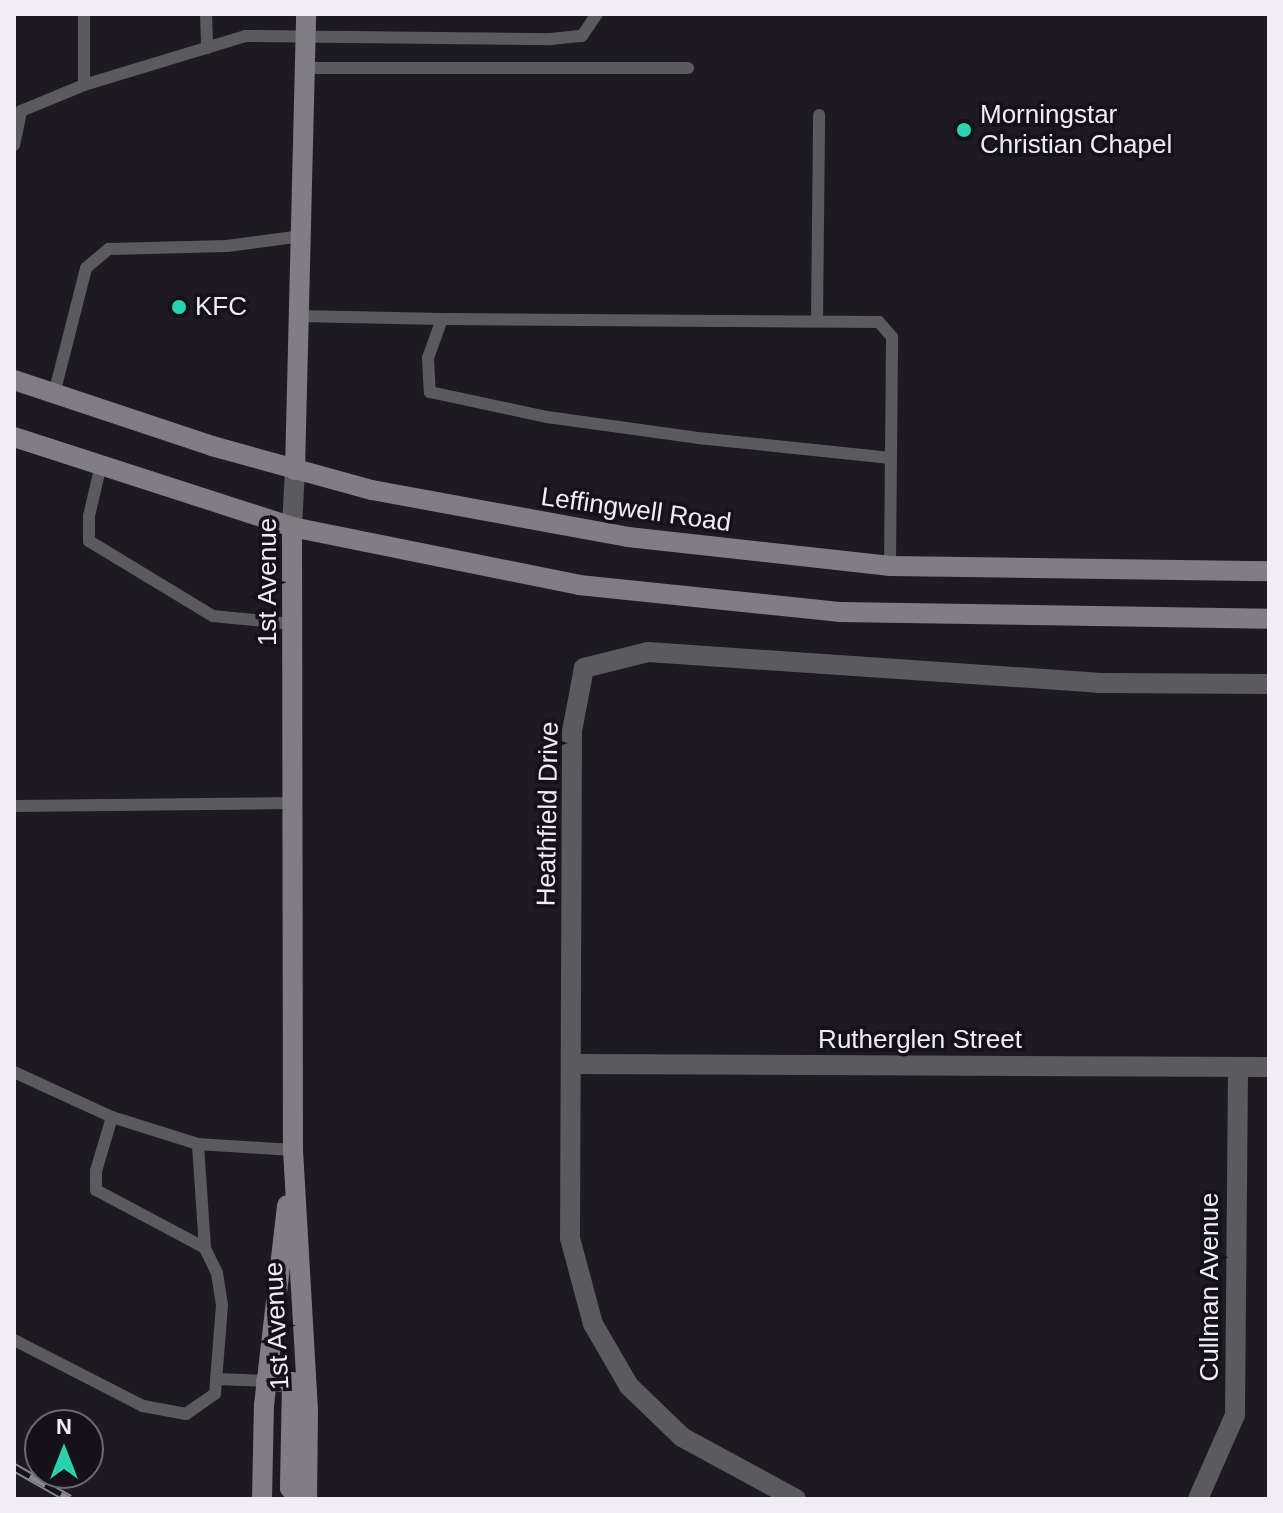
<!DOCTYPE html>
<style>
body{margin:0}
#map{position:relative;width:1283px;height:1513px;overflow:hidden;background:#1d1a22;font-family:Helvetica,sans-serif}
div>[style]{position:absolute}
.service>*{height:12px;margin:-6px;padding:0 6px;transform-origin:6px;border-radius:6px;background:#5b5a5e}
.minor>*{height:20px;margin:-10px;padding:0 10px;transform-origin:10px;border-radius:10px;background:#5b5a5e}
.tertiary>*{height:20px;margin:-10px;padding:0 10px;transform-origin:10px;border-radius:10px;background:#5b5a5e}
.secondary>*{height:20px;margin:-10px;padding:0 10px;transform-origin:10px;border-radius:10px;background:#807d84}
.rail>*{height:9px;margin-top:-4.5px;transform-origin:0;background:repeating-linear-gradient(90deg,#141118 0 18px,#89878e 0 36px);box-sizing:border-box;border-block:2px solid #89878e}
.dots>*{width:22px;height:22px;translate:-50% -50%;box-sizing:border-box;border:4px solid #141118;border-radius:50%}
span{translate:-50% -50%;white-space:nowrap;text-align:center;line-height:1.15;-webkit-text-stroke:7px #141118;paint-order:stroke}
.poi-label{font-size:26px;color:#f0eef4}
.left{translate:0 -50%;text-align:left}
.street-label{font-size:26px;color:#f0eef4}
.frame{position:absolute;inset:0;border:16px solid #f0eef4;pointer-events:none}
.north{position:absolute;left:24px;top:1409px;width:80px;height:80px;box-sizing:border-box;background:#141118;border:2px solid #6c6970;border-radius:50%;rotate:0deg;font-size:22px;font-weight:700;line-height:32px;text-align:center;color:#f0eef4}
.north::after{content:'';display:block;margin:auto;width:28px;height:36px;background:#24d5af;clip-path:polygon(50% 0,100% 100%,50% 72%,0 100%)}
</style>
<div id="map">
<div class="service">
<div style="left:84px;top:14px;width:71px;rotate:90deg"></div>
<div style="left:84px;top:85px;width:168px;rotate:-16.9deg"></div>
<div style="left:245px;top:36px;width:306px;rotate:0.6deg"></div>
<div style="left:551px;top:39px;width:31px;rotate:-6deg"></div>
<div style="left:582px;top:36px;width:27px;rotate:-56deg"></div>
<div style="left:206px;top:14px;width:34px;rotate:88deg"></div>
<div style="left:305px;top:68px;width:383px"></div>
<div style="left:14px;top:145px;width:35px;rotate:-78deg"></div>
<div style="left:21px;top:111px;width:68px;rotate:-22.4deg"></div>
<div style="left:299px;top:316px;width:143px;rotate:1.2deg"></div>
<div style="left:817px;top:318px;width:203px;rotate:-89.4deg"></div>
<div style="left:54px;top:394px;width:130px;rotate:-75.7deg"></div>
<div style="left:86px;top:268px;width:30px;rotate:-40deg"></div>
<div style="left:109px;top:249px;width:118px;rotate:-1.5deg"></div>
<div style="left:227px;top:246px;width:76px;rotate:-7.6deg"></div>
<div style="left:100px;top:469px;width:48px;rotate:103.2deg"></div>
<div style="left:89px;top:516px;width:25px;rotate:90deg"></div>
<div style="left:89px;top:541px;width:145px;rotate:31.2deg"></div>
<div style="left:213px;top:616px;width:80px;rotate:5.7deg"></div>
<div style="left:890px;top:566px;width:108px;rotate:-89.5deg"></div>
<div style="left:891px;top:458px;width:121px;rotate:-89.5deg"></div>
<div style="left:892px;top:337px;width:20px;rotate:-131deg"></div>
<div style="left:879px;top:322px;width:437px;rotate:-179.6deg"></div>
<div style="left:442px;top:319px;width:41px;rotate:109.7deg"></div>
<div style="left:428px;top:358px;width:34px;rotate:87deg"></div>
<div style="left:430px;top:392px;width:120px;rotate:12.1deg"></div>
<div style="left:547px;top:417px;width:152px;rotate:7.9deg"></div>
<div style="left:698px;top:438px;width:194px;rotate:5.9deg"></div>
<div style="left:14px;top:806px;width:282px;rotate:-0.6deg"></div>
<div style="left:14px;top:1072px;width:108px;rotate:24.7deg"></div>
<div style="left:112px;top:1117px;width:56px;rotate:106.5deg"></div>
<div style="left:96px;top:1171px;width:19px;rotate:90deg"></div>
<div style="left:96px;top:1190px;width:123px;rotate:28deg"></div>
<div style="left:112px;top:1117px;width:90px;rotate:17.4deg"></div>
<div style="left:198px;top:1144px;width:95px;rotate:3.6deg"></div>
<div style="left:14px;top:1340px;width:145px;rotate:27.1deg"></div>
<div style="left:143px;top:1406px;width:44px;rotate:10.5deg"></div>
<div style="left:186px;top:1414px;width:35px;rotate:-35deg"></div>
<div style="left:215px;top:1394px;width:89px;rotate:-85.5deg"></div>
<div style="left:222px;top:1305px;width:32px;rotate:-99deg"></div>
<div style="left:217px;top:1273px;width:28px;rotate:-116deg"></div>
<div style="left:205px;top:1248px;width:104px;rotate:-93.9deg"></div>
<div style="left:216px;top:1379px;width:50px;rotate:2.3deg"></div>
</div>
<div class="minor">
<div style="left:571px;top:1064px;width:698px;rotate:0.25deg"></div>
<div style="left:796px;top:1499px;width:130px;rotate:-151.5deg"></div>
<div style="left:682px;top:1437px;width:74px;rotate:-136.1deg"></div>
<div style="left:629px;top:1386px;width:72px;rotate:-120.1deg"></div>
<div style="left:593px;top:1324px;width:89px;rotate:-105deg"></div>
<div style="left:570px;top:1238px;width:507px;rotate:-89.77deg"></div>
<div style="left:572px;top:731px;width:64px;rotate:-79.2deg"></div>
<div style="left:584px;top:668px;width:66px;rotate:-14deg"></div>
<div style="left:648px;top:652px;width:451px;rotate:3.9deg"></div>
<div style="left:1098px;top:683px;width:171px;rotate:0.3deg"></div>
<div style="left:1198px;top:1499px;width:92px;rotate:-66.2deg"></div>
<div style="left:1235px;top:1415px;width:348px;rotate:-89.5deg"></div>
</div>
<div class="tertiary">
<div style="left:292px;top:527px;width:57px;rotate:-87deg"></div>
</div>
<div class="secondary">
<div style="left:14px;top:380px;width:209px;rotate:18.4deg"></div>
<div style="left:212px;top:446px;width:166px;rotate:15.4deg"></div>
<div style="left:372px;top:490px;width:260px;rotate:10.4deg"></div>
<div style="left:628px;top:537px;width:264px;rotate:6.3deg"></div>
<div style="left:890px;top:566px;width:379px;rotate:0.8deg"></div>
<div style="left:14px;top:437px;width:292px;rotate:17.9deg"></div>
<div style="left:292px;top:527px;width:293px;rotate:11.4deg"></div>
<div style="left:579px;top:585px;width:261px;rotate:5.9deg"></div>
<div style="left:839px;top:612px;width:430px;rotate:0.9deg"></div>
<div style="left:295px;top:470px;width:456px;rotate:-88.6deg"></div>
<div style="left:292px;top:527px;width:623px;rotate:89.91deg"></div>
<div style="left:293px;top:1150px;width:259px;rotate:86.7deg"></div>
<div style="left:308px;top:1409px;width:90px;rotate:90.6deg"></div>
<div style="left:266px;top:1381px;width:26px;rotate:2deg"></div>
<div style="left:292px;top:1382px;width:106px;rotate:91.1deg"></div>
<div style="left:290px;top:1488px;width:14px;rotate:51deg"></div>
<div style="left:262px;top:1499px;width:94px;rotate:-88.8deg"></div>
<div style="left:264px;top:1405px;width:201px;rotate:-83.4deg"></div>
</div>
<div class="rail">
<div style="left:14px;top:1467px;width:64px;rotate:29.7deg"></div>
</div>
<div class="dots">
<div style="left:964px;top:130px;background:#24d5af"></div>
<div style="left:179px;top:307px;background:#24d5af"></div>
</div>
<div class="poi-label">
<span class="left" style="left:980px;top:130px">Morningstar<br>Christian Chapel</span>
<span class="left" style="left:195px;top:307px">KFC</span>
</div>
<div class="street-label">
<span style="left:636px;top:510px;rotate:8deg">Leffingwell Road</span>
<span style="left:268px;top:582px;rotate:-90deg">1st Avenue</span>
<span style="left:548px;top:814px;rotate:-89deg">Heathfield Drive</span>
<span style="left:920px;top:1040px">Rutherglen Street</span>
<span style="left:1210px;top:1287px;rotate:-90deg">Cullman Avenue</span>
<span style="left:277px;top:1326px;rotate:-93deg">1st Avenue</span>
</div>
<div class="frame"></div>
<div class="north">N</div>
</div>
